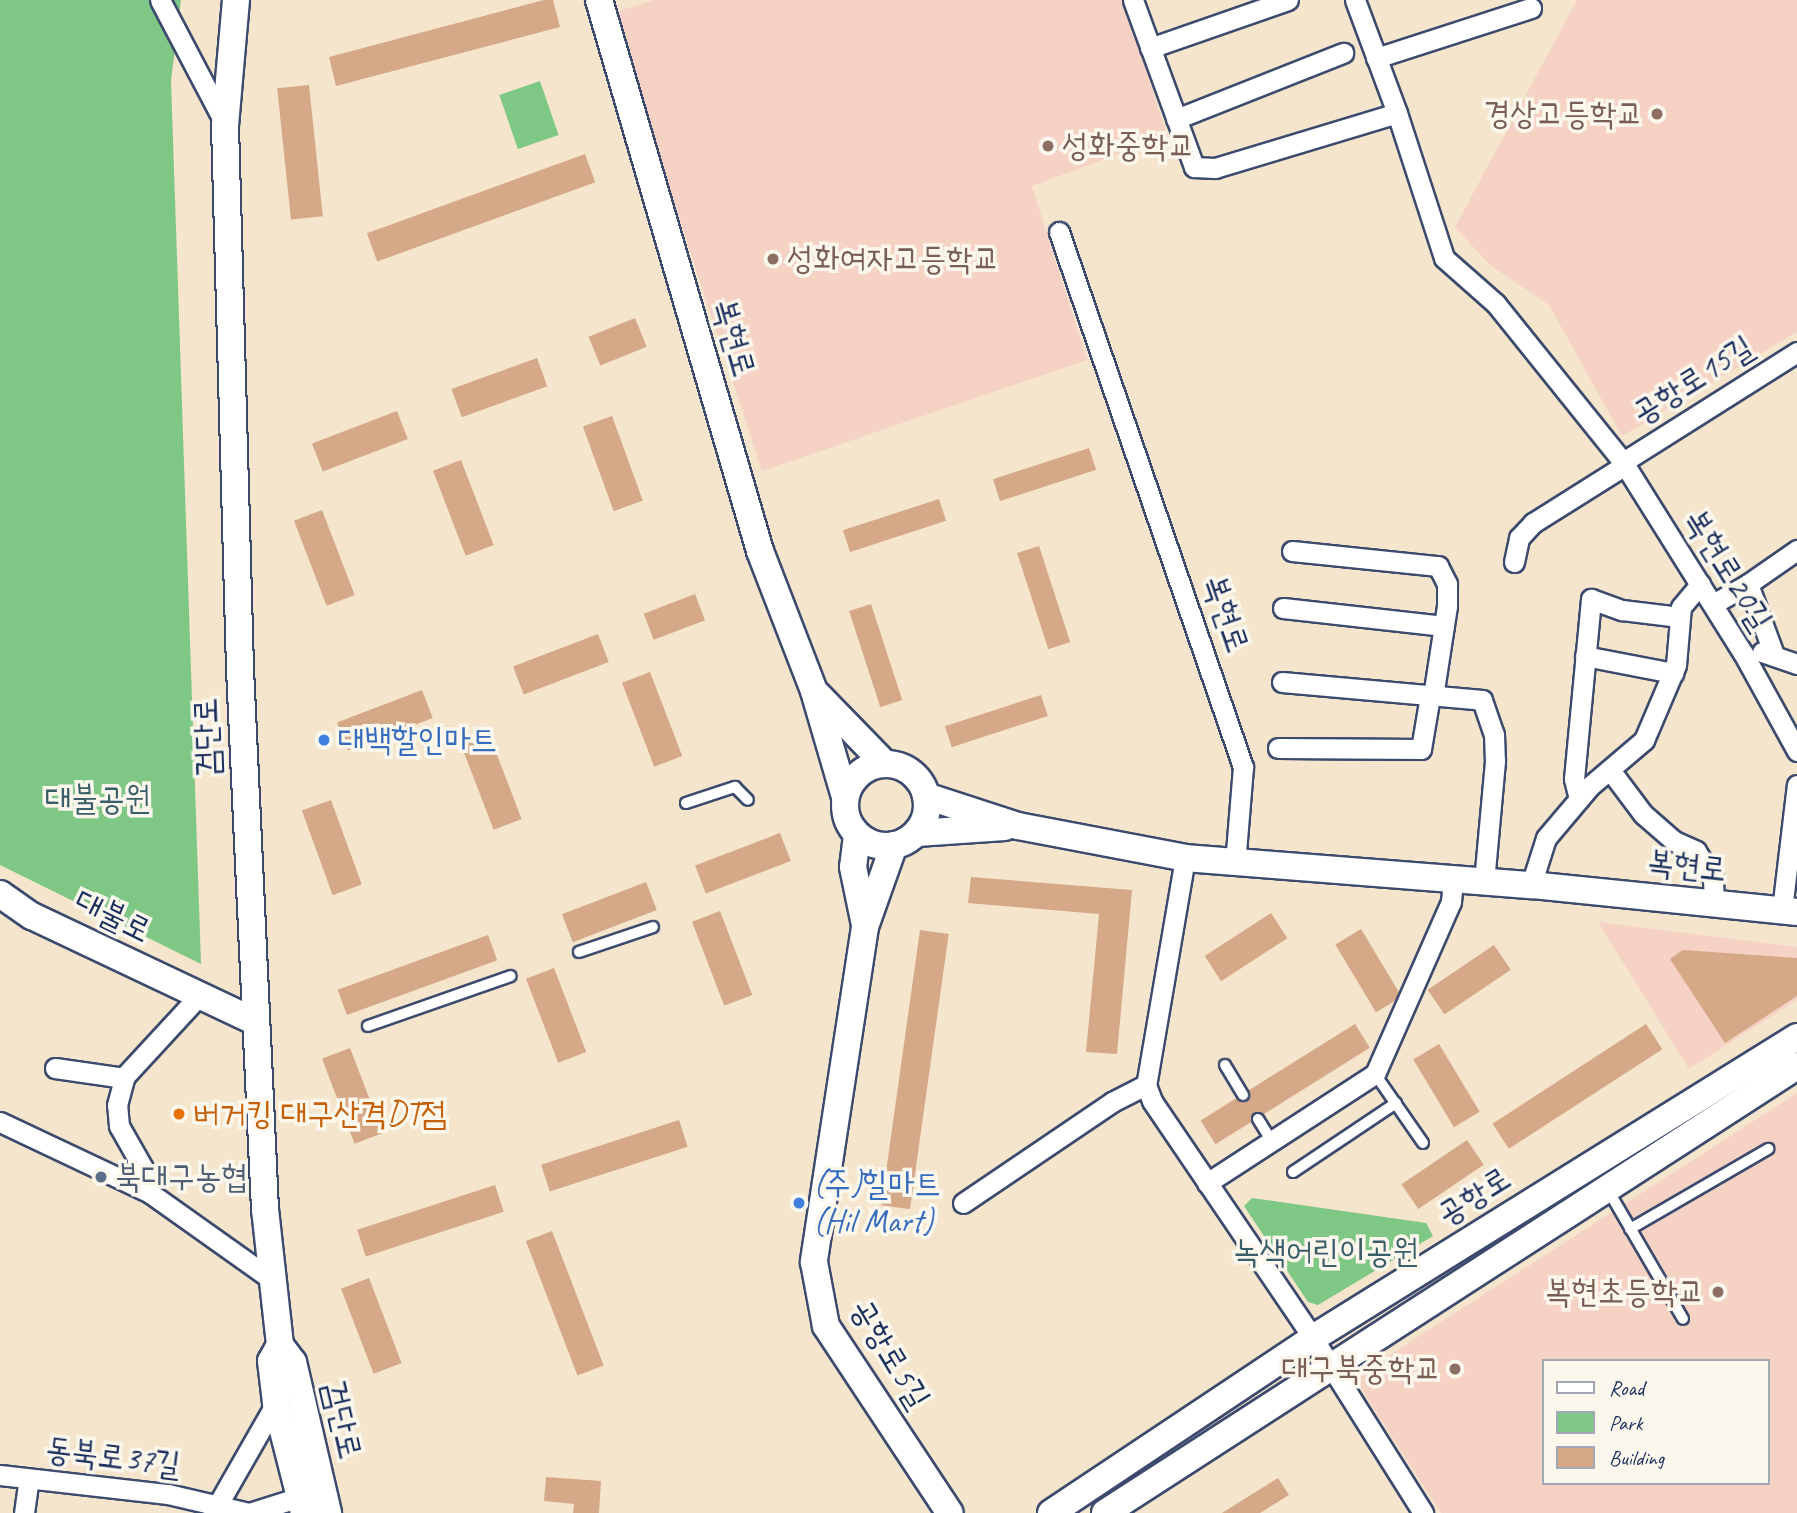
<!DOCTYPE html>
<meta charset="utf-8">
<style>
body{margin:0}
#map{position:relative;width:1797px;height:1513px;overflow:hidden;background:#f4e5cc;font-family:Caveat,"Poor Story",sans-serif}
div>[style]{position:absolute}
.built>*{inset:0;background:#f6d2c5}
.green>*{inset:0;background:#7fc784;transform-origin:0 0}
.building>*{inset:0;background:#d5a888;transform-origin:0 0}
.roads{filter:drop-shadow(2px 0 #3c4a6e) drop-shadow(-2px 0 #3c4a6e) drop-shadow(0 2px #3c4a6e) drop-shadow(0 -2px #3c4a6e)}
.lane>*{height:10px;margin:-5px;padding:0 5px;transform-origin:5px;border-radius:5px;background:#fff}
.street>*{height:19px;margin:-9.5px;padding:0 9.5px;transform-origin:9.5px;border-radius:9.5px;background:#fff}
.secondary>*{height:26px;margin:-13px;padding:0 13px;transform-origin:13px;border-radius:13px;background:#fff}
.secondary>.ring{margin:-13px;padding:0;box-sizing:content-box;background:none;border:26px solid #fff;border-radius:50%}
.dots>*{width:19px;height:19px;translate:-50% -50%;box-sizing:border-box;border:4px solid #fbf7ec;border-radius:50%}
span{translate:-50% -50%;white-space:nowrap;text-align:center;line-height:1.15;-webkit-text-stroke:7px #fbf7ec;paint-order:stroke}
.education-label{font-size:33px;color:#785e54}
.right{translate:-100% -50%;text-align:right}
.left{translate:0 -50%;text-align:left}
.street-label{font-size:33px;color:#1b2f5e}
.shop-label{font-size:33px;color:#366cbe}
.park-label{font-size:33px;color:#395d69}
.food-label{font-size:33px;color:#c56008}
.service-label{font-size:33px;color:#4e5e75}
.legend{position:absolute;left:1542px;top:1359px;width:228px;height:126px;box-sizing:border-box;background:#fbf7ec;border:2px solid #a1a7b3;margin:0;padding:9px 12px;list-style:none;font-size:21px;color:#1b2f5e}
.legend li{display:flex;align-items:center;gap:14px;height:35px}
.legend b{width:35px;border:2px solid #a1a7b3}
</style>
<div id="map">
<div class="built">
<div style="clip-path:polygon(654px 0,1124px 0,1167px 136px,1032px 186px,1087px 360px,762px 471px,612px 13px)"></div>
<div style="clip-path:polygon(1577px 0,1797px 0,1797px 332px,1622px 436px,1549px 305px,1490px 265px,1455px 227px)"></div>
<div style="clip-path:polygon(1598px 922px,1797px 947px,1797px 1000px,1689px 1069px)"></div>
<div style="clip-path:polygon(evenodd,1797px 1093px,1797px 1513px,1441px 1513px,1354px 1378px,1797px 1093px,1543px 1361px,1767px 1361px,1767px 1483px,1543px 1483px,1543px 1361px)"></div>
</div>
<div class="green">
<div style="clip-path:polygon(0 0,181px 0,171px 81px,201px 964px,0 865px)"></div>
<div style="left:540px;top:81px;width:57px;height:43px;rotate:71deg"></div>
<div style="clip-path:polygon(1252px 1198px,1426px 1223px,1433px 1236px,1318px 1305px,1308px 1302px,1244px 1206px)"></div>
</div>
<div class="building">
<div style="clip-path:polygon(544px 0,553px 0,560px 27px,336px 86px,329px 57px)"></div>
<div style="left:309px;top:85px;width:132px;height:32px;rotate:84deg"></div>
<div style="left:585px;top:154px;width:30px;height:232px;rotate:70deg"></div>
<div style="left:635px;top:318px;width:31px;height:50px;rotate:68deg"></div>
<div style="left:537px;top:358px;width:30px;height:91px;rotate:70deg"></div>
<div style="left:397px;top:411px;width:30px;height:91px;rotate:69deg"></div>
<div style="left:612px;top:416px;width:90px;height:31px;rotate:70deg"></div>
<div style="left:1089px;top:448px;width:23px;height:101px;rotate:72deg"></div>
<div style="left:461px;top:460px;width:91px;height:30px;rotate:69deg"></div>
<div style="left:939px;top:499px;width:23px;height:101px;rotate:72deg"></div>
<div style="left:322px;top:510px;width:91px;height:30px;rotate:69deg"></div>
<div style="left:1039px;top:546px;width:101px;height:23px;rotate:72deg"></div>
<div style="left:695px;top:594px;width:28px;height:55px;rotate:69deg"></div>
<div style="left:871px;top:604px;width:101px;height:23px;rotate:72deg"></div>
<div style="left:598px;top:634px;width:30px;height:91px;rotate:69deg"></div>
<div style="left:650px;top:672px;width:90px;height:30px;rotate:69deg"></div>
<div style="left:422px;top:690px;width:30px;height:91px;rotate:69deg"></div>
<div style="left:1041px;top:695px;width:22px;height:101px;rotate:72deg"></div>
<div style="left:489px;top:734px;width:91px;height:30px;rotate:69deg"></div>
<div style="left:331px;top:800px;width:90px;height:31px;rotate:70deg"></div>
<div style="left:780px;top:833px;width:30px;height:91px;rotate:69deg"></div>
<div style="clip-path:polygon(971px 877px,1132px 890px,1117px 1054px,1086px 1052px,1099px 914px,968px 903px)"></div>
<div style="left:646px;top:882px;width:30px;height:90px;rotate:69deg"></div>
<div style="left:720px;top:911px;width:90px;height:30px;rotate:69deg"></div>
<div style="left:1271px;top:913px;width:30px;height:79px;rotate:57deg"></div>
<div style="left:1361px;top:929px;width:79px;height:30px;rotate:59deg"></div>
<div style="left:920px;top:930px;width:29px;height:278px;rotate:8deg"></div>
<div style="left:488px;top:935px;width:27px;height:160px;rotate:70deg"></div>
<div style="left:1494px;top:945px;width:30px;height:80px;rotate:56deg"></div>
<div style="clip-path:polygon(1683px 950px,1797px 958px,1797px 996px,1725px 1043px,1670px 959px)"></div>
<div style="left:554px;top:968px;width:90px;height:30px;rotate:69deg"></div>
<div style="left:1355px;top:1024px;width:28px;height:182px;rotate:58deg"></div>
<div style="left:1646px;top:1024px;width:30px;height:183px;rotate:57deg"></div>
<div style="left:1439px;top:1044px;width:79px;height:30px;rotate:59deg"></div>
<div style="left:350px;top:1048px;width:91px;height:30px;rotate:69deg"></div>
<div style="left:679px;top:1120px;width:28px;height:145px;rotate:72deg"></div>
<div style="left:1467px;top:1140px;width:30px;height:79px;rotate:56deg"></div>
<div style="left:495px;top:1185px;width:28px;height:145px;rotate:72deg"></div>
<div style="left:552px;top:1231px;width:144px;height:28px;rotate:69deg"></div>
<div style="left:369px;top:1278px;width:91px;height:30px;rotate:69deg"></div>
<div style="clip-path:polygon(546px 1477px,601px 1481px,599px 1513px,573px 1513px,574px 1504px,544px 1501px)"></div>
<div style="clip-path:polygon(1278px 1478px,1289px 1495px,1260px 1513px,1222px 1513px)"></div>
</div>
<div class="roads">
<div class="lane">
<div style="left:686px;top:803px;width:52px;rotate:-18.1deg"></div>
<div style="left:735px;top:787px;width:18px;rotate:45deg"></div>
<div style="left:579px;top:952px;width:78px;rotate:-18.7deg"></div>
<div style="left:368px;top:1026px;width:151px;rotate:-19.3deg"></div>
<div style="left:1225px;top:1065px;width:35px;rotate:59deg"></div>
<div style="left:1375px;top:1074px;width:84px;rotate:55.2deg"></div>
<div style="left:1258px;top:1119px;width:26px;rotate:58deg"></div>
<div style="left:1293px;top:1172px;width:124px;rotate:-33.8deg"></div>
<div style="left:1608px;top:1190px;width:149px;rotate:59.8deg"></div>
<div style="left:1630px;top:1229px;width:160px;rotate:-30.1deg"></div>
</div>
<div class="street">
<div style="left:160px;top:0;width:140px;rotate:62.3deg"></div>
<div style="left:1133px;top:0;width:178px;rotate:69.9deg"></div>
<div style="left:1194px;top:167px;width:21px;rotate:3deg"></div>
<div style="left:1215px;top:168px;width:190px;rotate:-16.8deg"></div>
<div style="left:1397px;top:113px;width:152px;rotate:72deg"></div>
<div style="left:1444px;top:258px;width:69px;rotate:41.5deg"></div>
<div style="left:1496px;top:304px;width:203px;rotate:51.2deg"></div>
<div style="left:1623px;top:462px;width:226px;rotate:57.9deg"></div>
<div style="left:1743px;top:653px;width:112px;rotate:61.1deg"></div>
<div style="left:1355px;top:0;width:121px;rotate:69.6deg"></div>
<div style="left:1150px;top:48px;width:146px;rotate:-19.2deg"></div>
<div style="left:1376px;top:58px;width:163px;rotate:-17.9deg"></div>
<div style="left:1176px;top:119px;width:180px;rotate:-21.6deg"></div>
<div style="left:1059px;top:232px;width:566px;rotate:71.02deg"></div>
<div style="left:1243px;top:767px;width:97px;rotate:94.7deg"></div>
<div style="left:1623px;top:462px;width:206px;rotate:-32.3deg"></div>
<div style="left:1292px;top:551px;width:147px;rotate:5.9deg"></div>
<div style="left:1438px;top:566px;width:20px;rotate:63deg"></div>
<div style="left:1447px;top:584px;width:22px;rotate:90deg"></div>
<div style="left:1447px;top:606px;width:91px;rotate:98.8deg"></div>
<div style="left:1514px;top:562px;width:25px;rotate:-78deg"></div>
<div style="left:1519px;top:538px;width:21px;rotate:-47deg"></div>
<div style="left:1533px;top:523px;width:109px;rotate:-32.2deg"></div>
<div style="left:1748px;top:584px;width:60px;rotate:-34.8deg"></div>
<div style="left:1713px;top:604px;width:40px;rotate:-29.7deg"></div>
<div style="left:1748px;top:584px;width:72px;rotate:69.8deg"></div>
<div style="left:1283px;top:608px;width:162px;rotate:6.4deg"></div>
<div style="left:1762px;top:652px;width:37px;rotate:19deg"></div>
<div style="left:1585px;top:656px;width:90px;rotate:10.9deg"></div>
<div style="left:1282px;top:682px;width:201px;rotate:5.1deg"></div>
<div style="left:1482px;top:700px;width:36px;rotate:71deg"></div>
<div style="left:1494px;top:734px;width:27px;rotate:88deg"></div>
<div style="left:1495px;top:761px;width:121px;rotate:95.2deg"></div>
<div style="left:1278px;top:748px;width:143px;rotate:0.4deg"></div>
<div style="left:1421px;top:749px;width:54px;rotate:-80.4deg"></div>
<div style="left:1610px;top:770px;width:55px;rotate:53.1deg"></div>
<div style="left:1643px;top:814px;width:41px;rotate:41.1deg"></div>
<div style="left:1674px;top:841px;width:24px;rotate:24deg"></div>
<div style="left:1696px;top:851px;width:32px;rotate:58deg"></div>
<div style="left:1713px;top:878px;width:27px;rotate:88deg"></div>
<div style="left:1579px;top:799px;width:21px;rotate:-104deg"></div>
<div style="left:1574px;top:779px;width:181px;rotate:-84.6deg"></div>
<div style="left:1591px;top:599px;width:33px;rotate:20deg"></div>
<div style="left:1622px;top:610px;width:58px;rotate:6.9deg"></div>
<div style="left:1185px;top:858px;width:230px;rotate:99.7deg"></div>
<div style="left:1146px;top:1085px;width:17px;rotate:69deg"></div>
<div style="left:1152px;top:1101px;width:287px;rotate:55.8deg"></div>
<div style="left:1313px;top:1338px;width:207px;rotate:57.8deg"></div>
<div style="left:1531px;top:885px;width:49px;rotate:-72.3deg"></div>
<div style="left:1546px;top:838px;width:68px;rotate:-49.8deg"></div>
<div style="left:1590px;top:786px;width:71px;rotate:-40.4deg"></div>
<div style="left:1644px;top:740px;width:82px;rotate:-66.9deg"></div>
<div style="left:1676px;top:665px;width:58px;rotate:-85.1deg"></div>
<div style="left:1681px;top:607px;width:30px;rotate:-50deg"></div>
<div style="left:1782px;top:910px;width:126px;rotate:-83.2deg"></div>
<div style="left:55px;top:1068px;width:70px;rotate:8.2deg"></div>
<div style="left:0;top:1122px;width:166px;rotate:25.3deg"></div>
<div style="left:150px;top:1193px;width:152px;rotate:35.4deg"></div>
<div style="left:1207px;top:1183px;width:200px;rotate:-33deg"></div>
<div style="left:1375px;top:1074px;width:188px;rotate:-66.2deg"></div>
<div style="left:1451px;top:902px;width:24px;rotate:-85deg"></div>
<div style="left:150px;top:1193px;width:26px;rotate:-106deg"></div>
<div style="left:143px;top:1168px;width:48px;rotate:-119.7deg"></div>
<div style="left:119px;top:1126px;width:21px;rotate:-95deg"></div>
<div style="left:117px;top:1105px;width:30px;rotate:-75deg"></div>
<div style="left:125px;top:1076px;width:108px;rotate:-47.3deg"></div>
<div style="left:963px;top:1203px;width:180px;rotate:-34.1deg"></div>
<div style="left:1112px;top:1102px;width:38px;rotate:-27deg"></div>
<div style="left:0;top:1475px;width:169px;rotate:6.5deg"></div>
<div style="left:168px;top:1494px;width:83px;rotate:13.2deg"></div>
<div style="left:249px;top:1513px;width:53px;rotate:-17.4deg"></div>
<div style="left:24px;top:1513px;width:34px;rotate:-82deg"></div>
<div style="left:213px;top:1513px;width:127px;rotate:-60.2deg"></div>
</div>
<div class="secondary">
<div style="left:236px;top:0;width:125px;rotate:95deg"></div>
<div style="left:225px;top:125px;width:544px;rotate:88.42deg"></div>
<div style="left:240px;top:669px;width:541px;rotate:87.35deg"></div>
<div style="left:265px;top:1209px;width:137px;rotate:83.7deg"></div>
<div style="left:280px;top:1345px;width:21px;rotate:53deg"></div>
<div style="left:293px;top:1362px;width:155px;rotate:76.9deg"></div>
<div style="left:599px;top:0;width:574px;rotate:73.71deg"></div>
<div style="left:760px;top:551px;width:150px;rotate:68.9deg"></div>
<div style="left:814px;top:691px;width:110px;rotate:73.7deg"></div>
<div style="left:818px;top:695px;width:96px;rotate:45.8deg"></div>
<div class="ring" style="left:845px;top:764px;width:56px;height:56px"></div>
<div style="left:926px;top:796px;width:97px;rotate:18.1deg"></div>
<div style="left:1018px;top:826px;width:170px;rotate:10.8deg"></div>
<div style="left:1185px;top:858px;width:347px;rotate:4.5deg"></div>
<div style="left:1531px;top:885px;width:267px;rotate:5.8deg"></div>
<div style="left:917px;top:833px;width:88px;rotate:-3.9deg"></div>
<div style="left:857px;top:835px;width:32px;rotate:97deg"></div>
<div style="left:853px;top:867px;width:59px;rotate:78.3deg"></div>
<div style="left:894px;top:845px;width:87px;rotate:109.5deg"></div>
<div style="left:865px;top:927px;width:339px;rotate:98.7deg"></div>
<div style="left:814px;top:1262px;width:65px;rotate:79.4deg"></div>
<div style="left:826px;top:1326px;width:224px;rotate:56.5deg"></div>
<div style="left:0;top:894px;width:39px;rotate:35deg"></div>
<div style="left:32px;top:916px;width:246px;rotate:25.3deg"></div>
<div style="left:280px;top:1345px;width:18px;rotate:119deg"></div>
<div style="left:271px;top:1361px;width:42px;rotate:83.2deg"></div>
<div style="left:276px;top:1403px;width:114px;rotate:75.7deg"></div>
<div style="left:1051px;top:1513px;width:315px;rotate:-33.7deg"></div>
<div style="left:1313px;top:1338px;width:570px;rotate:-31.88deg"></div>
<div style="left:1105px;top:1513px;width:824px;rotate:-32.86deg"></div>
</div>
</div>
<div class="dots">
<div style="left:1657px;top:114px;background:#8d6e63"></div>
<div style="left:1048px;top:146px;background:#8d6e63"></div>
<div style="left:773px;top:259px;background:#8d6e63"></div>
<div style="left:324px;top:740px;background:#3f7fe0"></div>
<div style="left:179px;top:1114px;background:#e8710a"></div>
<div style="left:101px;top:1177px;background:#5c6f8a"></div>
<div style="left:799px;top:1203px;background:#3f7fe0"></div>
<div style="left:1718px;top:1292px;background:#8d6e63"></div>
<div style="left:1455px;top:1369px;background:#8d6e63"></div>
</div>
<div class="education-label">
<span class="right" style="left:1643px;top:114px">경상고등학교</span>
<span class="left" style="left:1062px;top:146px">성화중학교</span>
<span class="left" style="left:787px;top:259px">성화여자고등학교</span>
<span class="right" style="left:1704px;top:1292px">복현초등학교</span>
<span class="right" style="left:1441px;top:1369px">대구북중학교</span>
</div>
<div class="street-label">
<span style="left:734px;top:338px;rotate:74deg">복현로</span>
<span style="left:1693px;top:380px;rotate:-32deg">공항로15길</span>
<span style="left:1728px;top:570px;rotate:58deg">복현로20길</span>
<span style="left:1226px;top:614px;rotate:71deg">복현로</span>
<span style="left:207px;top:737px;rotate:-92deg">검단로</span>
<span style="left:1687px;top:866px;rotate:6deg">복현로</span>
<span style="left:113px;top:916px;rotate:26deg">대불로</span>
<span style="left:1474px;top:1196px;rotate:-32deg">공항로</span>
<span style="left:890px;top:1354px;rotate:59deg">공항로5길</span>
<span style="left:342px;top:1420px;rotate:77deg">검단로</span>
<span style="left:113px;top:1457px;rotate:7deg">동북로37길</span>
</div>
<div class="shop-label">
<span class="left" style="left:338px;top:740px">대백할인마트</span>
<span class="left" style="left:813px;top:1203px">(주)힐마트<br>(Hil Mart)</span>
</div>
<div class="park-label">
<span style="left:98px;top:799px">대불공원</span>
<span style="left:1326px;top:1252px">녹색어린이공원</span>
</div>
<div class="food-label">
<span class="left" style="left:193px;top:1114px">버거킹 대구산격DT점</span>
</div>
<div class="service-label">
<span class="left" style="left:115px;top:1177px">북대구농협</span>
</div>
<ul class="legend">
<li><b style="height:9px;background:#fff"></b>Road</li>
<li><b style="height:19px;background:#7fc784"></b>Park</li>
<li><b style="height:19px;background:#d5a888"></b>Building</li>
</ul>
</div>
